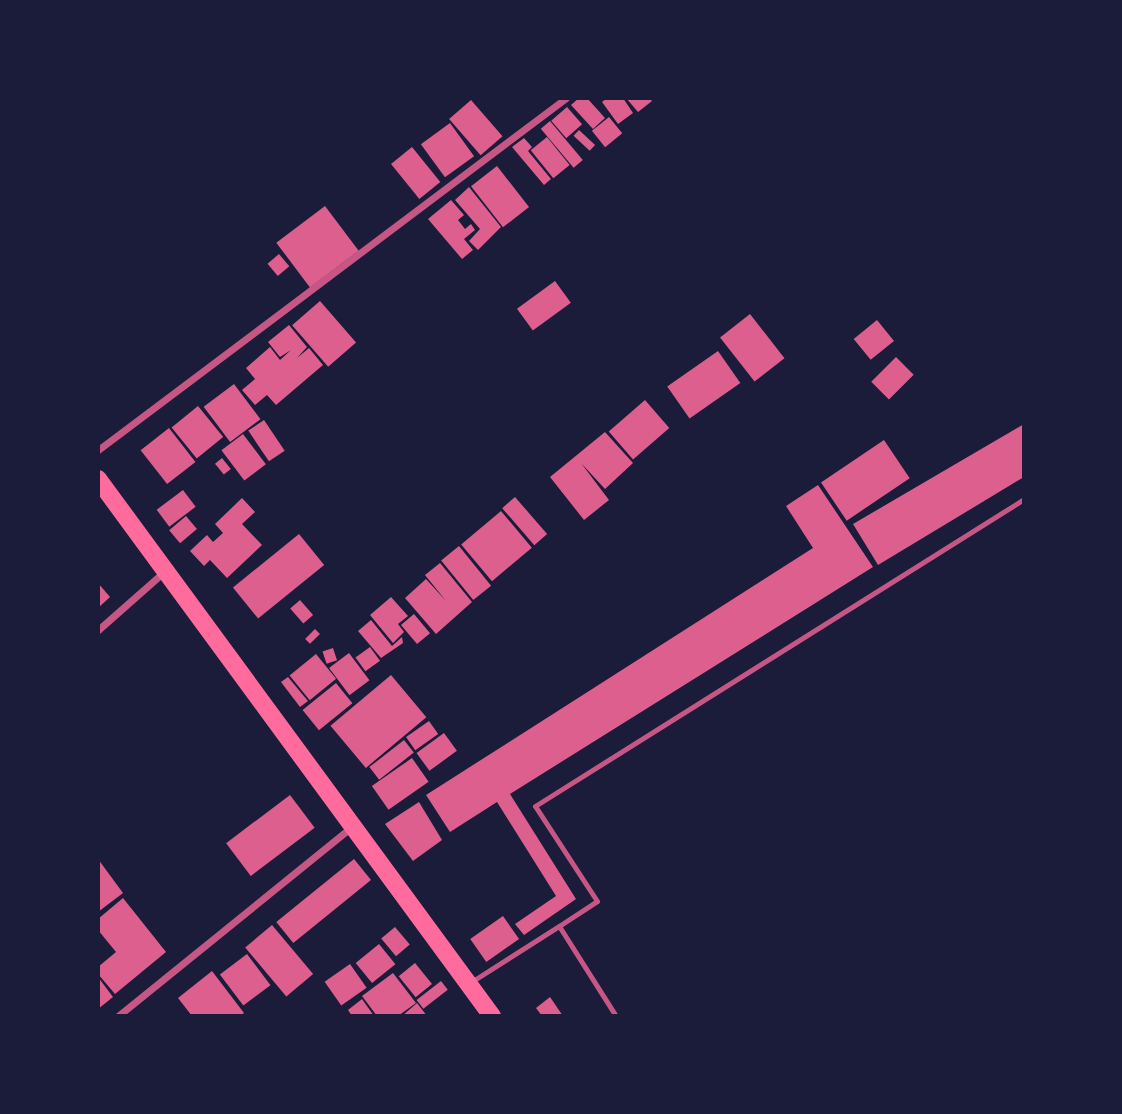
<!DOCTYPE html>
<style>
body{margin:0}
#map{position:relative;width:1122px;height:1114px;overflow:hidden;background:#1b1b3a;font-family:Montserrat,sans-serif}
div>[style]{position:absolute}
.building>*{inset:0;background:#dd5f8e;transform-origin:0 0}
.service>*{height:5px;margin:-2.5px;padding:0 2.5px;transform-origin:2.5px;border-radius:2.5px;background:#c65784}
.minor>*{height:7px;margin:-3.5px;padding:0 3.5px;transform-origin:3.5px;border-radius:3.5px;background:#c65784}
.primary>*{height:18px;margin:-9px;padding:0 9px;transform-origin:9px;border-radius:9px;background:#ff6b9d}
span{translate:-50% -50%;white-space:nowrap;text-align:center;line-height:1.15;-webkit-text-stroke:5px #1b1b3a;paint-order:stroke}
.frame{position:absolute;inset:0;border:100px solid #1b1b3a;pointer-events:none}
</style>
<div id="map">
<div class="building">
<div style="clip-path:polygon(579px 98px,587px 98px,605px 118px,593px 129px,571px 105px)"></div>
<div style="clip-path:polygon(607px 98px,623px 98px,633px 113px,618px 124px,602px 102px)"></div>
<div style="clip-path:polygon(626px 98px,649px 98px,652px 101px,638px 112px)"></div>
<div style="left:471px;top:100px;width:48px;height:29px;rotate:49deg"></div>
<div style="left:567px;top:107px;width:23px;height:21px;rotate:49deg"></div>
<div style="left:609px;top:117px;width:21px;height:22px;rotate:51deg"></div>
<div style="left:550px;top:121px;width:51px;height:12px;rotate:50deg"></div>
<div style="left:450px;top:123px;width:41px;height:36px;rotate:54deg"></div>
<div style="left:579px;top:130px;width:22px;height:8px;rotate:43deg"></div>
<div style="left:547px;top:137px;width:36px;height:21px;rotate:51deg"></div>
<div style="clip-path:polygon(524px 138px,532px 147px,528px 151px,551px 179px,544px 185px,512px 147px)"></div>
<div style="left:412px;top:147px;width:45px;height:27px;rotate:51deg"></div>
<div style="left:497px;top:166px;width:52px;height:33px;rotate:52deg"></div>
<div style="clip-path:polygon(469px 187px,501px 227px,478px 250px,469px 241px,480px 229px,455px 200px)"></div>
<div style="clip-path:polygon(451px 200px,464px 215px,458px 220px,465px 229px,471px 224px,475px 230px,464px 239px,473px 250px,462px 259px,428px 219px)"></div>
<div style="left:325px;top:206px;width:56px;height:61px;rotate:53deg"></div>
<div style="left:279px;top:254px;width:16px;height:15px;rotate:50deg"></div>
<div style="left:555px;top:281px;width:27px;height:47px;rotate:54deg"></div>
<div style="left:320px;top:301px;width:55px;height:37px;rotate:49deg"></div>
<div style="left:750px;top:314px;width:56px;height:38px;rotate:52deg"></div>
<div style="left:877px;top:320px;width:27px;height:30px;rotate:51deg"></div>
<div style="clip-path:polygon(289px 325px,307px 347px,297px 358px,309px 348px,323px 365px,276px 405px,267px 395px,255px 405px,242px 390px,255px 379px,246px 368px,270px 347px,280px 360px,291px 350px,280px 357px,268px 342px)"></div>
<div style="left:718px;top:351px;width:39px;height:62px;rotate:55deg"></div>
<div style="left:896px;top:357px;width:25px;height:35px;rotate:45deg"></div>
<div style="left:234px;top:384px;width:44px;height:38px;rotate:53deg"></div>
<div style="left:645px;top:400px;width:37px;height:48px;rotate:49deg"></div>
<div style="left:198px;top:406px;width:40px;height:34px;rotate:51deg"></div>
<div style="left:264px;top:420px;width:37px;height:19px;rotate:56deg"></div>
<div style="clip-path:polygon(1024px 424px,1024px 477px,878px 565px,853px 524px)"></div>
<div style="left:169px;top:428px;width:43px;height:36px;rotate:52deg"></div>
<div style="clip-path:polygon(605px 432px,633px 463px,605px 489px,581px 463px,609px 500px,584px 520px,550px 477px)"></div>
<div style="left:243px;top:434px;width:38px;height:27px;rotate:53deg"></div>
<div style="left:884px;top:440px;width:46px;height:76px;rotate:56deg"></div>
<div style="left:222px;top:458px;width:14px;height:9px;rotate:51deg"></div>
<div style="clip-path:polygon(818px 485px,873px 567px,510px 794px,576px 899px,524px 935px,515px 924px,556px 896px,497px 802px,450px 832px,426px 795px,813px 548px,786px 506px)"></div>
<div style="left:183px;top:490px;width:21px;height:33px;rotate:53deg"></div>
<div style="left:515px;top:497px;width:49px;height:17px;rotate:49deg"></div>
<div style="clip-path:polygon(242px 498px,255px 512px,242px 524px,262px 545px,227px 578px,210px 560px,204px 566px,190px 551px,207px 535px,213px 542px,223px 533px,215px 524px)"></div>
<div style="left:501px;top:511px;width:48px;height:52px;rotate:50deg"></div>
<div style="left:186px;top:516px;width:17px;height:22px;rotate:50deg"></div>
<div style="left:299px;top:534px;width:40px;height:85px;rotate:51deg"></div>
<div style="left:459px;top:546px;width:51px;height:23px;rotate:51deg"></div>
<div style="clip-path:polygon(440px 563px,472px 602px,436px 634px,405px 598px,426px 579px,446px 601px,425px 575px)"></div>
<div style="clip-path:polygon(98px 583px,110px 597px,98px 608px)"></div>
<div style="clip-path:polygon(391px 597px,408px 616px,398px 624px,404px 632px,393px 643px,370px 615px)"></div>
<div style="left:300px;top:600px;width:20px;height:13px;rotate:49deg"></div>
<div style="left:414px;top:614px;width:25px;height:17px;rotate:50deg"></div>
<div style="clip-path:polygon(371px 620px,392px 646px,402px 637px,403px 643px,381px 658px,358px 631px)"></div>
<div style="left:315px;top:629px;width:7px;height:14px;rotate:45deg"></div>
<div style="left:370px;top:647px;width:17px;height:18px;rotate:54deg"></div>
<div style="left:333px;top:648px;width:13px;height:11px;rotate:72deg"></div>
<div style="left:349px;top:653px;width:34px;height:25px;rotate:53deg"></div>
<div style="left:316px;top:654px;width:32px;height:34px;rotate:51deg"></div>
<div style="left:391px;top:675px;width:55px;height:79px;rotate:50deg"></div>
<div style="clip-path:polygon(288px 677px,308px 701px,300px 707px,281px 682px)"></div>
<div style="left:336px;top:683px;width:26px;height:43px;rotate:51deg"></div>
<div style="left:429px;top:721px;width:16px;height:28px;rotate:55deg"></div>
<div style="left:444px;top:733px;width:22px;height:34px;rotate:54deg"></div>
<div style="left:404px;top:740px;width:16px;height:44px;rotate:52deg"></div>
<div style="left:412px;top:758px;width:29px;height:49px;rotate:55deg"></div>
<div style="left:290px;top:795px;width:41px;height:80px;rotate:53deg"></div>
<div style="clip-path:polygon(419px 802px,442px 840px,413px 861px,385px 824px)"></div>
<div style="clip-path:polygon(98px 859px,123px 893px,98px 912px)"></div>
<div style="left:354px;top:859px;width:27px;height:100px;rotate:51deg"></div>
<div style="clip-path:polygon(123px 898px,166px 952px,115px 994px,98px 974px,98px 967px,116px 952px,98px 930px,98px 919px)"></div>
<div style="left:503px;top:916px;width:28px;height:40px;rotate:55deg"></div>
<div style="left:272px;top:925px;width:64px;height:35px;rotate:50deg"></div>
<div style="left:395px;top:927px;width:23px;height:18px;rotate:50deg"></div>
<div style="left:379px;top:944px;width:26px;height:30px;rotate:51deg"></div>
<div style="left:247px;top:954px;width:39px;height:34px;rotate:53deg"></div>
<div style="left:415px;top:963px;width:27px;height:21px;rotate:51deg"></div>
<div style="left:350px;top:964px;width:29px;height:31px;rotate:55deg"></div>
<div style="clip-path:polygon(212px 971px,244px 1013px,241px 1016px,192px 1016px,178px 998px)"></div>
<div style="clip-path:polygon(393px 973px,416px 1003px,398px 1016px,377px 1016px,362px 996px)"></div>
<div style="clip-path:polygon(98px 977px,113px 997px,98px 1009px)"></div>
<div style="left:441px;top:981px;width:11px;height:31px;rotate:52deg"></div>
<div style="clip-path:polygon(550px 997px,563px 1016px,542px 1016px,536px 1008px)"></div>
<div style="clip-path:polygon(362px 999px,374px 1016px,352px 1016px,348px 1010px)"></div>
<div style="clip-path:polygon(417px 1003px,427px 1016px,402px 1016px)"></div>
</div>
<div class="service">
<div style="left:559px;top:926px;width:45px;rotate:-33.3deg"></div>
<div style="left:597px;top:901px;width:113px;rotate:-123.1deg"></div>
<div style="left:535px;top:806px;width:577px;rotate:-32.12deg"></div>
<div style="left:471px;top:982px;width:104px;rotate:-32.5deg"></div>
<div style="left:559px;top:926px;width:107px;rotate:57.7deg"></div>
</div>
<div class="minor">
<div style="left:98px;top:450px;width:586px;rotate:-36.95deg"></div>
<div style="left:98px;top:630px;width:89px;rotate:-41.4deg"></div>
<div style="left:118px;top:1016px;width:300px;rotate:-39deg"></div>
</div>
<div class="primary">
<div style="left:98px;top:479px;width:666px;rotate:53.73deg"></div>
</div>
<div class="frame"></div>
</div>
